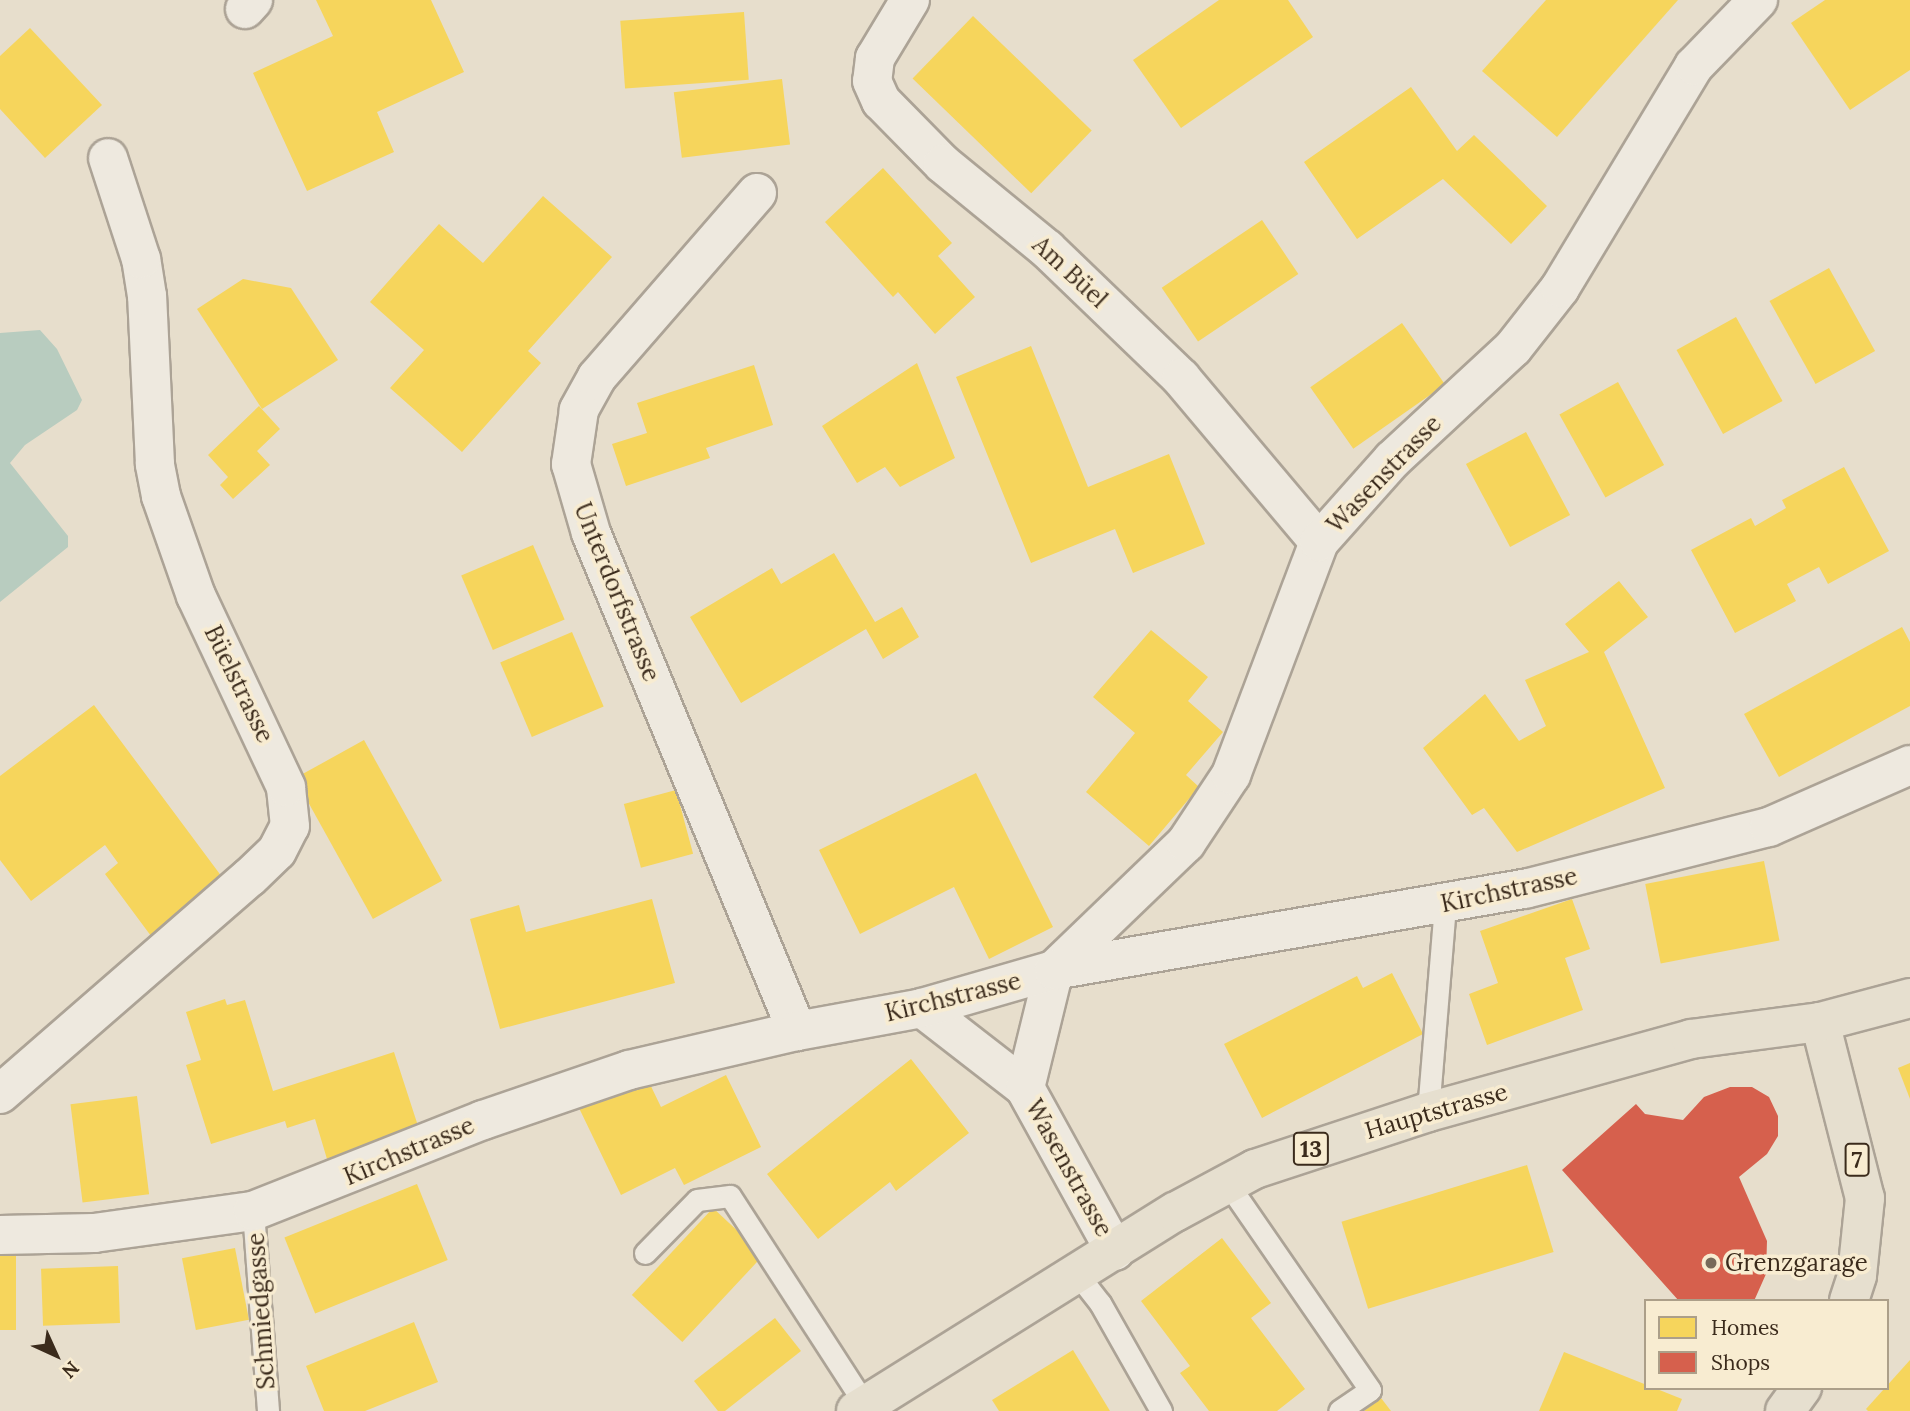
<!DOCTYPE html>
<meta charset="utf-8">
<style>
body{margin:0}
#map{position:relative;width:1910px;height:1411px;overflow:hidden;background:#e7decc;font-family:Lora,serif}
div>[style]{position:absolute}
.water>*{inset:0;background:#b8ccbf}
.homes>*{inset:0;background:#f6d55c;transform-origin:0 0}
.shops>*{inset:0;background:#d6604d}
.roads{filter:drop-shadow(2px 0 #aca396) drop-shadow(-2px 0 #aca396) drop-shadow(0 2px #aca396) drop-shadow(0 -2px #aca396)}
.lane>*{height:21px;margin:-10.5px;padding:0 10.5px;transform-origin:10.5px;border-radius:10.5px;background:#eee9df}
.street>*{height:38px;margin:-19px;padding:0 19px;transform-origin:19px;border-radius:19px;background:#eee9df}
.primary>*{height:38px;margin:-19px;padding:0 19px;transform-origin:19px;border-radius:19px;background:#e6dfcf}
.dots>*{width:19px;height:19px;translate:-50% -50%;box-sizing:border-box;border:4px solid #f8ecd1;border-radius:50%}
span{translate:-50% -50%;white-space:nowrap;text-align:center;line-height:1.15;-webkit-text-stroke:7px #f8ecd1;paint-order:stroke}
.shield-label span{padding:2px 5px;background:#f8ecd1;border:2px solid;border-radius:5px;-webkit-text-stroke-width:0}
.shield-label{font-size:23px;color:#3b2b1c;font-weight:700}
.street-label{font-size:24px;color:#3b2b1c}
.poi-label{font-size:24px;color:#3b2b1c}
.left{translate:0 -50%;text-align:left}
.legend{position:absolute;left:1644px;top:1299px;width:245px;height:91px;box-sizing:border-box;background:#f8ecd1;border:2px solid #ac9f89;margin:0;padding:9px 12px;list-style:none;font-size:21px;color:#3b2b1c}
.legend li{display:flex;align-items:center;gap:14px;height:35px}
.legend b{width:35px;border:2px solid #ac9f89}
.north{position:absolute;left:21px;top:1320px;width:70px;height:70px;-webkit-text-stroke:5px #f8ecd1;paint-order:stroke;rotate:135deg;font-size:19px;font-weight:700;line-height:28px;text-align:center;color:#3b2b1c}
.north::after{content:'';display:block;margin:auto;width:24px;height:32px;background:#3b2b1c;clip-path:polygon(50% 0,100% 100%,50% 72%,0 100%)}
</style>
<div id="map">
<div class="water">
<div style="clip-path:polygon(40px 330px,57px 349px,82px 400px,77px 410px,25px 445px,10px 463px,68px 536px,68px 547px,0 602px,0 333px)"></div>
</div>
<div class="homes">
<div style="clip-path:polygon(316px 0,431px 0,464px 72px,377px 112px,394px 152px,307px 191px,253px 73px,333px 36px)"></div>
<div style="clip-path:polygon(1219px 0,1288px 0,1313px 37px,1181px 128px,1133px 60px)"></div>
<div style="clip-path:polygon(1546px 0,1678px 0,1557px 137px,1482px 71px)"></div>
<div style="clip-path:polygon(1825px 0,1910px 0,1910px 70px,1850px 110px,1791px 23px)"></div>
<div style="left:744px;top:12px;width:68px;height:124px;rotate:86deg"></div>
<div style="left:973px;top:16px;width:165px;height:87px;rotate:44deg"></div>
<div style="clip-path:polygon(30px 28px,102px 105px,45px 158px,0 109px,0 56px)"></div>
<div style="left:782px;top:79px;width:66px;height:109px;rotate:83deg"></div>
<div style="clip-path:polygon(1411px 87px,1457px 151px,1474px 135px,1547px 206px,1511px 244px,1443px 179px,1357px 239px,1304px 162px)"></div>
<div style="clip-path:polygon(883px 168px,952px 243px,938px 256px,975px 297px,935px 334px,898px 292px,893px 297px,825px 222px)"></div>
<div style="clip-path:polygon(543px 196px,612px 257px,528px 351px,541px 363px,462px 452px,390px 388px,424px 350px,370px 302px,439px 224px,483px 263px)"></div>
<div style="left:1262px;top:220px;width:65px;height:121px;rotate:56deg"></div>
<div style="left:1829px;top:268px;width:95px;height:68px;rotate:61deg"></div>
<div style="clip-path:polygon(243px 279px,291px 288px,338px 360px,262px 409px,197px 309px)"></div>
<div style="left:1736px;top:317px;width:96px;height:68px;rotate:61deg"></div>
<div style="left:1402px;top:323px;width:75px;height:112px;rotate:55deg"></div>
<div style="clip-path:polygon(1031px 346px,1088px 487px,1169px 454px,1205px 544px,1133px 573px,1115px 529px,1031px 563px,956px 377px)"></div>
<div style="clip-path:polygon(917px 363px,955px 458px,900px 487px,885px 467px,857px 483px,822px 426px)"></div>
<div style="clip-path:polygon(754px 365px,773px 425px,706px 448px,710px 458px,626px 486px,612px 444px,647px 433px,637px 403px)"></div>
<div style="left:1618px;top:382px;width:95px;height:67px;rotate:61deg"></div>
<div style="clip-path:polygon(259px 406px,280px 429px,257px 451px,270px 465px,233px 499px,220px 485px,228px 477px,208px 455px)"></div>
<div style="left:1526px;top:432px;width:94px;height:68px;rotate:62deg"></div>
<div style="clip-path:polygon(1844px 467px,1889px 551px,1828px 584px,1819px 567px,1787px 584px,1796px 601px,1735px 633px,1691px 550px,1751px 518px,1755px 526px,1786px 508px,1782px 500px)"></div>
<div style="left:533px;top:545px;width:81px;height:78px;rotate:67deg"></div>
<div style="clip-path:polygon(834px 553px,875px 622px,902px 607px,919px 637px,883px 659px,866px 629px,741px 703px,690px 617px,772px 568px,781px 584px)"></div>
<div style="clip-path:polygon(1619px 581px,1648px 617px,1604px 652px,1665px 788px,1517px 852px,1484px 808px,1472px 815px,1423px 748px,1485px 694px,1519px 741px,1546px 726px,1525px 680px,1589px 652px,1565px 624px)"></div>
<div style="clip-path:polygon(1902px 627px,1910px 642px,1910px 706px,1779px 777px,1744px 714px)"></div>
<div style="clip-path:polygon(1151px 630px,1208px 677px,1188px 701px,1223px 732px,1186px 775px,1199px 787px,1149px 846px,1086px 792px,1135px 733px,1093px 697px)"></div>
<div style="left:572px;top:632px;width:81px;height:78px;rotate:67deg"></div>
<div style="clip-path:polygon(94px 705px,225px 881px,151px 936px,105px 874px,118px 863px,105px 845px,31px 901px,0 860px,0 776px)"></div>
<div style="left:364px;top:740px;width:161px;height:79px;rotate:61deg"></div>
<div style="clip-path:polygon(976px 773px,1053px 927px,989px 959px,954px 887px,860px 934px,819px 850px)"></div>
<div style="left:676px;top:790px;width:66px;height:54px;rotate:75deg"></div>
<div style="left:1764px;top:861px;width:81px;height:121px;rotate:79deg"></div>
<div style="clip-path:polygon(652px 899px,675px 983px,500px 1029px,470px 919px,519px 905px,526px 932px)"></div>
<div style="clip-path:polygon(1572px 899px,1590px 949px,1565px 958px,1583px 1010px,1487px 1045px,1469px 994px,1498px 983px,1480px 931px)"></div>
<div style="clip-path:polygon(1392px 973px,1423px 1034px,1262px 1118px,1224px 1044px,1357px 976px,1363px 988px)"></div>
<div style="clip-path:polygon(225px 999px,227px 1005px,245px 1000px,273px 1091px,394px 1052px,419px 1129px,327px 1159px,315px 1119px,287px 1128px,285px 1121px,211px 1144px,186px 1065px,201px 1060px,186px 1012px)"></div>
<div style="clip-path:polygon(911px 1059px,969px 1133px,896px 1191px,890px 1182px,818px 1239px,767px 1174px)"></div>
<div style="clip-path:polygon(1910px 1063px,1910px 1099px,1898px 1068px)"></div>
<div style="clip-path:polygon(726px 1075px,761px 1147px,684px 1185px,675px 1168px,621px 1195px,579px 1108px,646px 1076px,661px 1107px)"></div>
<div style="left:137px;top:1096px;width:99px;height:67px;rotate:83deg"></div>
<div style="left:1527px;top:1165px;width:91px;height:194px;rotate:73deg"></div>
<div style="left:417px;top:1184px;width:82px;height:143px;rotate:68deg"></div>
<div style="left:713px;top:1208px;width:69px;height:119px;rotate:43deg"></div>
<div style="clip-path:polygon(1222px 1238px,1271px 1303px,1251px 1318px,1305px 1389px,1277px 1411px,1209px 1411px,1180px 1373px,1190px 1366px,1141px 1301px)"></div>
<div style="left:235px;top:1248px;width:73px;height:54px;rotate:79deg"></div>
<div style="left:0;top:1253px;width:16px;height:77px"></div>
<div style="left:118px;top:1266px;width:57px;height:77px;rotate:88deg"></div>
<div style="clip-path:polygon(775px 1318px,801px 1351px,725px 1411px,718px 1411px,694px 1381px)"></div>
<div style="clip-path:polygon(414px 1322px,438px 1382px,365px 1411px,324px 1411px,306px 1366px)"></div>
<div style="clip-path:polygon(1073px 1350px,1110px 1411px,999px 1411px,992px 1400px)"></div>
<div style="clip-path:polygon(1564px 1352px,1682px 1399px,1677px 1411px,1539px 1411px)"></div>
<div style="clip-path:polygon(1910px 1360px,1910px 1411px,1868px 1411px,1866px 1409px)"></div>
<div style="clip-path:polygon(1381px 1398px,1391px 1411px,1364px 1411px)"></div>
</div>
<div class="shops">
<div style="clip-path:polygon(1730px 1087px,1752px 1087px,1769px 1097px,1778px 1116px,1778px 1136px,1767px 1154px,1739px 1177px,1767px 1241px,1766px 1274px,1754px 1301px,1679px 1301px,1562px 1170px,1636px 1104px,1645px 1114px,1683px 1120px,1704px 1097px)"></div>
</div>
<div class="roads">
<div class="lane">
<div style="left:1428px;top:1112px;width:209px;rotate:-85.3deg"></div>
<div style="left:1228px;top:1184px;width:250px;rotate:55.4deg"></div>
<div style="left:1370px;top:1390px;width:37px;rotate:146deg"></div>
<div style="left:253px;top:1211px;width:201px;rotate:85.7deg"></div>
<div style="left:645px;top:1253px;width:74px;rotate:-45.5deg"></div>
<div style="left:697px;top:1200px;width:33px;rotate:-7deg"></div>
<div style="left:730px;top:1196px;width:249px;rotate:57.1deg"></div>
<div style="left:1078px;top:1275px;width:36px;rotate:52deg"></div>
<div style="left:1100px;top:1303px;width:124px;rotate:60.5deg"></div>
</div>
<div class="street">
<div style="left:910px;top:0;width:68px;rotate:121.1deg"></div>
<div style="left:875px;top:58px;width:23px;rotate:97deg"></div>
<div style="left:872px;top:81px;width:22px;rotate:66deg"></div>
<div style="left:881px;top:101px;width:88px;rotate:45.5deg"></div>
<div style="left:943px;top:164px;width:134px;rotate:39.3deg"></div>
<div style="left:1047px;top:249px;width:186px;rotate:43.9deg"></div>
<div style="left:1181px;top:378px;width:214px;rotate:49.9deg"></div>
<div style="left:245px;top:9px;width:12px;rotate:-48deg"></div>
<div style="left:757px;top:193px;width:244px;rotate:131deg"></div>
<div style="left:597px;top:377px;width:38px;rotate:119deg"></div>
<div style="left:579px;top:410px;width:55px;rotate:98.4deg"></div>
<div style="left:571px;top:464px;width:72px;rotate:73.8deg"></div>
<div style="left:591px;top:533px;width:539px;rotate:67.53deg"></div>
<div style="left:922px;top:1008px;width:130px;rotate:37.8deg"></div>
<div style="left:1025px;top:1088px;width:186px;rotate:61.1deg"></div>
<div style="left:1025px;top:1088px;width:122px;rotate:-76.2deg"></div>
<div style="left:1054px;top:970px;width:183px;rotate:-43.9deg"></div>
<div style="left:1186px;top:843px;width:82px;rotate:-56.5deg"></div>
<div style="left:1231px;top:775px;width:249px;rotate:-69.3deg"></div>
<div style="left:1319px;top:542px;width:110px;rotate:-48.3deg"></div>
<div style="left:1392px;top:460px;width:165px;rotate:-42.8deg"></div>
<div style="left:1513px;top:348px;width:76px;rotate:-51.9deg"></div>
<div style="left:1560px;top:288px;width:259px;rotate:-58.9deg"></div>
<div style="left:1694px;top:66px;width:92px;rotate:-45.9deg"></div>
<div style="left:0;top:1094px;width:331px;rotate:-41deg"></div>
<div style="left:250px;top:877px;width:37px;rotate:-44deg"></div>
<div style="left:277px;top:851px;width:28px;rotate:-63deg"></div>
<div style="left:290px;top:826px;width:39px;rotate:-96deg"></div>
<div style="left:286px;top:787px;width:211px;rotate:-115.2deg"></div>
<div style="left:196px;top:596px;width:106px;rotate:-109.3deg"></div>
<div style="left:161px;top:496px;width:33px;rotate:-101deg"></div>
<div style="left:155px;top:464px;width:168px;rotate:-92.7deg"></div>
<div style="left:147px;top:296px;width:37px;rotate:-99deg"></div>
<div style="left:141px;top:259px;width:106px;rotate:-108.1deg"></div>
<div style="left:0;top:1235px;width:94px;rotate:-1.2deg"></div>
<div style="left:94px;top:1233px;width:161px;rotate:-7.9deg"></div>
<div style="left:253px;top:1211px;width:247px;rotate:-21.6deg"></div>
<div style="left:483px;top:1120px;width:154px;rotate:-18.9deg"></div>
<div style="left:629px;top:1070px;width:172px;rotate:-13.1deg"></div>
<div style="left:797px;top:1031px;width:127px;rotate:-10.4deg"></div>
<div style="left:922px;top:1008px;width:137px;rotate:-16.1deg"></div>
<div style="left:1054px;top:970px;width:478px;rotate:-9.8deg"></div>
<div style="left:1525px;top:889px;width:252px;rotate:-14.3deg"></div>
<div style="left:1769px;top:827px;width:154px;rotate:-23.7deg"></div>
</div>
<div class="primary">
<div style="left:1820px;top:1022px;width:182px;rotate:75.7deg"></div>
<div style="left:1865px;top:1198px;width:78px;rotate:95.9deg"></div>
<div style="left:1857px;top:1276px;width:26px;rotate:108deg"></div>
<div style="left:856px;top:1411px;width:376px;rotate:-32deg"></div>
<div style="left:1175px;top:1212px;width:91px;rotate:-28.3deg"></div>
<div style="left:1255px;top:1169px;width:182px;rotate:-18.2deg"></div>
<div style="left:1428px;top:1112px;width:273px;rotate:-15.5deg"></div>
<div style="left:1691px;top:1039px;width:130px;rotate:-7.5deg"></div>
<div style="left:1820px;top:1022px;width:93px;rotate:-14.9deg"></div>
<div style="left:1785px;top:1411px;width:29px;rotate:-54deg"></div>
</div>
</div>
<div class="dots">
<div style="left:1711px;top:1263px;background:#776a5a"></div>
</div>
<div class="shield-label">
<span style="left:1311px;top:1149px">13</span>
<span style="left:1857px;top:1160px">7</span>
</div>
<div class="street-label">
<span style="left:1070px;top:272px;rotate:43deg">Am Büel</span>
<span style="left:1384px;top:474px;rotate:-46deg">Wasenstrasse</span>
<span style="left:617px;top:592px;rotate:68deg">Unterdorfstrasse</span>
<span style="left:239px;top:684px;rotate:64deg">Büelstrasse</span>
<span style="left:1509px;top:890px;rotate:-12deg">Kirchstrasse</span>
<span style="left:953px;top:997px;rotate:-14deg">Kirchstrasse</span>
<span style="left:1436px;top:1111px;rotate:-16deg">Hauptstrasse</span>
<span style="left:409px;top:1151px;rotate:-23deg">Kirchstrasse</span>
<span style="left:1069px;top:1168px;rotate:61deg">Wasenstrasse</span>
<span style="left:261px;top:1311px;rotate:-94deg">Schmiedgasse</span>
</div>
<div class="poi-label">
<span class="left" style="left:1725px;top:1263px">Grenzgarage</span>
</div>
<ul class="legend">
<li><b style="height:19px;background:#f6d55c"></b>Homes</li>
<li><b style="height:19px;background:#d6604d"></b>Shops</li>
</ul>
<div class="north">N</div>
</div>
